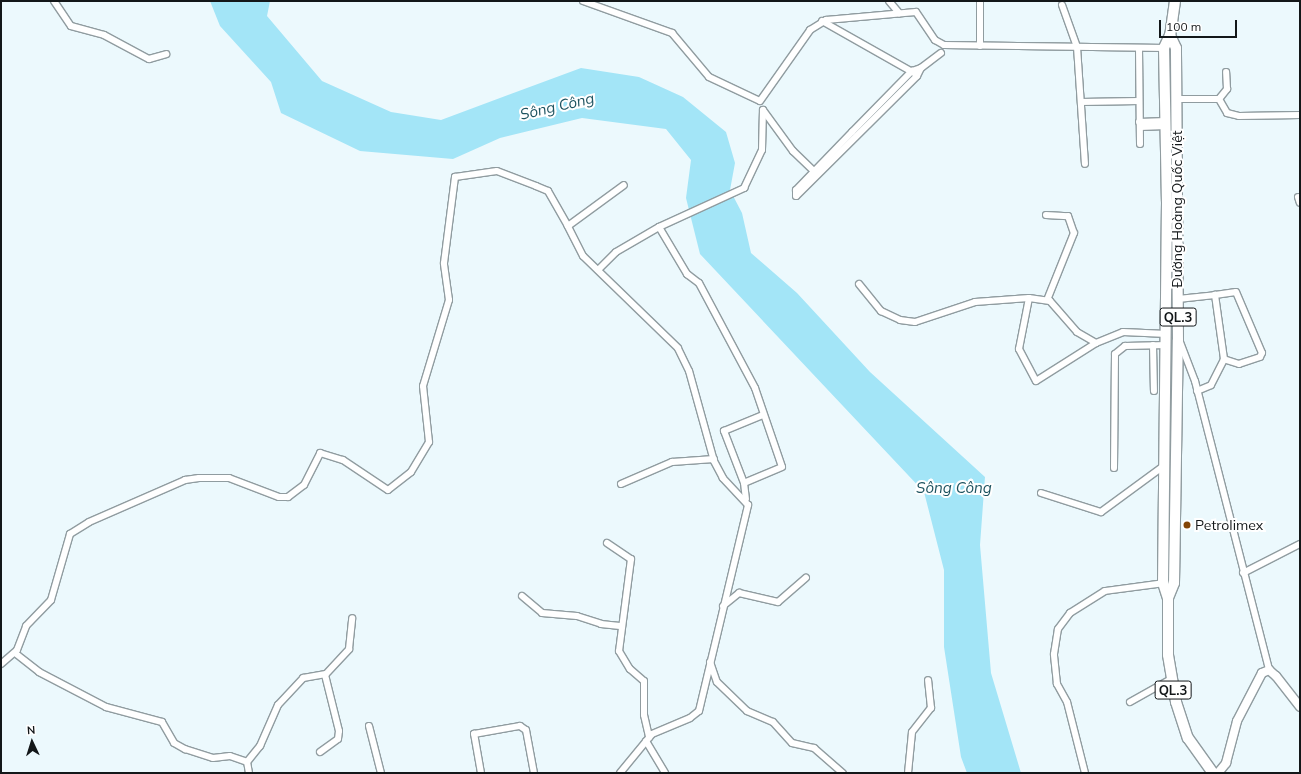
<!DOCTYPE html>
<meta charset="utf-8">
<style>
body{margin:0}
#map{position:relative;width:1301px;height:774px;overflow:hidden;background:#ecf9fd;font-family:Mulish,sans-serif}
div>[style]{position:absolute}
.water>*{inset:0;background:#a3e5f7}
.roads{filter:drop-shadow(1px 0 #909ca0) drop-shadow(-1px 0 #909ca0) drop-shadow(0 1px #909ca0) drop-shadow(0 -1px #909ca0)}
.minor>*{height:6px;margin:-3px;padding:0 3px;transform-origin:3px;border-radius:3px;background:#fff}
.secondary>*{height:8px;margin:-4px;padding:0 4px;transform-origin:4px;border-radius:4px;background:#fff}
.trunk>*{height:10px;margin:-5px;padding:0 5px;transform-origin:5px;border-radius:5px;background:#fff}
.dots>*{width:11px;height:11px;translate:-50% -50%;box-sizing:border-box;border:2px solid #fff;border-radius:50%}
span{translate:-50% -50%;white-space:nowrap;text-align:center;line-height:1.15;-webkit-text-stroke:4px #fff;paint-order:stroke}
.shield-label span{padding:1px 3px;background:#fff;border:1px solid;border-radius:3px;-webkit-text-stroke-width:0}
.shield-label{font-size:13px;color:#131719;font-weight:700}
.street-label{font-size:14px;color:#131719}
.poi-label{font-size:14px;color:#131719}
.left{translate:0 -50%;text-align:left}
.water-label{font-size:15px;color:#1d5360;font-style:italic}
.frame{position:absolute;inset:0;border:2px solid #131719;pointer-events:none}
.north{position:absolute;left:12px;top:722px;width:40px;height:40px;-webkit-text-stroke:3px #fff;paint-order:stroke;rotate:356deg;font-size:11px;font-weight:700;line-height:16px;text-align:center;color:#131719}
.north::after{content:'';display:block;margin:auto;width:14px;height:18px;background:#131719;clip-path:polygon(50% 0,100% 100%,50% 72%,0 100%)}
.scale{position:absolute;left:1159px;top:20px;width:78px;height:18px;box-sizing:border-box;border:2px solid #131719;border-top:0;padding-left:5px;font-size:12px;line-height:14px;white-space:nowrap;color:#131719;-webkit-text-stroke:3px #fff;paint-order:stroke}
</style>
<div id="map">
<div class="water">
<div style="clip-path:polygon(210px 1px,270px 1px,267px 16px,322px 81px,391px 112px,441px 120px,581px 68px,639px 77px,683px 97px,726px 132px,735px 163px,730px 190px,742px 213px,751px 253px,797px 293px,870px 372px,985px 477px,980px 545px,991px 673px,1021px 773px,967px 773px,961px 757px,944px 647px,944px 570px,924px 492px,700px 254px,686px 198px,691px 160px,666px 129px,582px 118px,500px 138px,453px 159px,360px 151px,281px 113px,271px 82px,220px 26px)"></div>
</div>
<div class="roads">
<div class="minor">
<div style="left:54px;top:1px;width:30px;rotate:56deg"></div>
<div style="left:71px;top:26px;width:34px;rotate:15deg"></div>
<div style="left:104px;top:35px;width:51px;rotate:28.1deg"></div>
<div style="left:149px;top:59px;width:18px;rotate:-16deg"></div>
<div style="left:583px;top:1px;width:95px;rotate:19.8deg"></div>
<div style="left:672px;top:33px;width:57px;rotate:49.9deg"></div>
<div style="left:709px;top:77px;width:56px;rotate:25.2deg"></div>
<div style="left:760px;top:101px;width:87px;rotate:-54.8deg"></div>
<div style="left:810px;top:30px;width:19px;rotate:-32deg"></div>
<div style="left:826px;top:20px;width:90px;rotate:-5.1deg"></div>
<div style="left:916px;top:12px;width:34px;rotate:56deg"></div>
<div style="left:935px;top:40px;width:10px;rotate:29deg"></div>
<div style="left:944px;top:45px;width:222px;rotate:0.8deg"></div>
<div style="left:889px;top:1px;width:16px;rotate:50deg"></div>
<div style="left:980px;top:1px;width:45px;rotate:90deg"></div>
<div style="left:1062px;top:5px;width:45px;rotate:70.3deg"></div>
<div style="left:1077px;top:47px;width:117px;rotate:86.1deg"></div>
<div style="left:822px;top:21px;width:106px;rotate:29.5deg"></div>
<div style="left:1139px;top:48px;width:96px;rotate:89.4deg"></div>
<div style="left:921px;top:68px;width:9px;rotate:117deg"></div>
<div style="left:917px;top:76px;width:170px;rotate:135.2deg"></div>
<div style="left:796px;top:196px;width:6px;rotate:-90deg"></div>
<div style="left:796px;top:190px;width:81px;rotate:-46deg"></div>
<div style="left:852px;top:132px;width:86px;rotate:-45.5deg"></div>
<div style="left:912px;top:71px;width:9px;rotate:-18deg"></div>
<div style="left:921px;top:68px;width:25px;rotate:-37deg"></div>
<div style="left:1177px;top:99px;width:42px"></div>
<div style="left:1219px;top:99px;width:13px;rotate:-51deg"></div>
<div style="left:1227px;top:89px;width:17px;rotate:-93deg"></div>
<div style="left:1219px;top:99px;width:16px;rotate:60deg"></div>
<div style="left:1227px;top:113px;width:12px;rotate:14deg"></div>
<div style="left:1239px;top:116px;width:61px;rotate:-0.9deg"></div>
<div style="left:1081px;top:102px;width:58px;rotate:-1deg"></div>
<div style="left:763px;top:110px;width:51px;rotate:53.8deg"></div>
<div style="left:793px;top:151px;width:29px;rotate:44deg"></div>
<div style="left:1139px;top:122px;width:27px;rotate:-2deg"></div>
<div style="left:1140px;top:127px;width:26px;rotate:-2deg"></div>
<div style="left:1298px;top:197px;width:6px;rotate:72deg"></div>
<div style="left:1046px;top:215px;width:22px;rotate:3deg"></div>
<div style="left:1068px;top:216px;width:18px;rotate:71deg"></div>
<div style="left:1074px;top:233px;width:72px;rotate:111.9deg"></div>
<div style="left:659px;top:227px;width:94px;rotate:-24.6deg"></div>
<div style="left:744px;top:188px;width:42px;rotate:-64.7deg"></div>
<div style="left:762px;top:150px;width:40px;rotate:-88.6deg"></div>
<div style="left:598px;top:270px;width:25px;rotate:-45deg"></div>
<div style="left:616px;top:252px;width:50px;rotate:-30.2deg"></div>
<div style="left:659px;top:227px;width:55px;rotate:59.2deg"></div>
<div style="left:687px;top:274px;width:15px;rotate:37deg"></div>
<div style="left:699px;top:283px;width:119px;rotate:61.9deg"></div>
<div style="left:755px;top:388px;width:83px;rotate:71.1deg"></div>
<div style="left:782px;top:467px;width:41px;rotate:157.2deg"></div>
<div style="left:744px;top:483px;width:16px;rotate:83deg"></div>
<div style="left:859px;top:284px;width:35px;rotate:51deg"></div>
<div style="left:881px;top:311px;width:21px;rotate:25deg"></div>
<div style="left:900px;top:320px;width:15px;rotate:8deg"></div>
<div style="left:915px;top:322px;width:63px;rotate:-18.4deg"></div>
<div style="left:975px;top:302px;width:54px;rotate:-4.2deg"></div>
<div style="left:1029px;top:298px;width:21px;rotate:8deg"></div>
<div style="left:1050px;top:301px;width:41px;rotate:48.9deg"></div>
<div style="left:1077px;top:332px;width:22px;rotate:30deg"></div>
<div style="left:1096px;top:343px;width:29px;rotate:-22deg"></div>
<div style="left:1123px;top:332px;width:44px;rotate:2.6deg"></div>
<div style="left:1029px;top:298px;width:52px;rotate:101.1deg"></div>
<div style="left:1019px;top:349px;width:36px;rotate:62deg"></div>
<div style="left:1036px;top:381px;width:71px;rotate:-32.3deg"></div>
<div style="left:1178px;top:299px;width:37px;rotate:-6deg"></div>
<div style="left:1180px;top:342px;width:42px;rotate:69deg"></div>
<div style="left:1195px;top:381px;width:298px;rotate:75.6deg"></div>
<div style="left:1153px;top:345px;width:46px;rotate:88.8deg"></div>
<div style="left:1197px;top:391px;width:15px;rotate:-23deg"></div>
<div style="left:1211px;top:385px;width:29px;rotate:-63deg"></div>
<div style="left:1224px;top:359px;width:65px;rotate:-98deg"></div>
<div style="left:1215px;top:295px;width:21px;rotate:-8deg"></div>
<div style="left:1236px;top:292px;width:66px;rotate:66.9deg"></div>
<div style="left:1262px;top:353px;width:4px;rotate:117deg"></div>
<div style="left:1260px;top:357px;width:22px;rotate:162deg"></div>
<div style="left:1239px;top:364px;width:16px;rotate:-162deg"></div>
<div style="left:1114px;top:468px;width:114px;rotate:-89.5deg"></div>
<div style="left:1115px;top:354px;width:13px;rotate:-39deg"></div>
<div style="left:1125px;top:346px;width:42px;rotate:-1.4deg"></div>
<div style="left:744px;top:483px;width:56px;rotate:-111deg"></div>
<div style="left:724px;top:431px;width:42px;rotate:-22.3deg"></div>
<div style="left:621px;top:484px;width:56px;rotate:-23.3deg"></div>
<div style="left:672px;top:462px;width:42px;rotate:-4.1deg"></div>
<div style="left:1041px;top:493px;width:63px;rotate:17.6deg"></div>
<div style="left:1101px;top:512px;width:79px;rotate:-36.3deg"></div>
<div style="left:607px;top:543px;width:29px;rotate:34deg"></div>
<div style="left:631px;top:559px;width:93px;rotate:97.4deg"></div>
<div style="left:619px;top:651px;width:21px;rotate:59deg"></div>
<div style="left:630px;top:669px;width:18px;rotate:41deg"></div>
<div style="left:644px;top:681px;width:34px;rotate:90deg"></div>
<div style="left:644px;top:715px;width:23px;rotate:77deg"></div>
<div style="left:1243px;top:573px;width:64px;rotate:-27deg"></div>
<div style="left:522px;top:596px;width:26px;rotate:40deg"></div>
<div style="left:542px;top:613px;width:35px;rotate:5deg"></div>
<div style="left:577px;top:616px;width:25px;rotate:18deg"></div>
<div style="left:601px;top:624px;width:19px;rotate:6deg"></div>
<div style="left:723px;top:606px;width:21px;rotate:-39deg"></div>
<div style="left:739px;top:593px;width:40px;rotate:13deg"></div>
<div style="left:778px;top:602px;width:37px;rotate:-41deg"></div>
<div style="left:15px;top:653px;width:31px;rotate:38deg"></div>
<div style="left:39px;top:672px;width:76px;rotate:27.6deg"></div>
<div style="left:106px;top:707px;width:58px;rotate:15deg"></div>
<div style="left:162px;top:722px;width:24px;rotate:60deg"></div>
<div style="left:174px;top:743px;width:13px;rotate:29deg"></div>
<div style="left:185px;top:749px;width:29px;rotate:18deg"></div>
<div style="left:213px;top:758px;width:17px;rotate:-7deg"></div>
<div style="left:230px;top:756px;width:18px;rotate:19deg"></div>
<div style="left:710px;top:662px;width:21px;rotate:71deg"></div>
<div style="left:717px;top:682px;width:42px;rotate:44deg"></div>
<div style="left:747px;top:711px;width:28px;rotate:23deg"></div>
<div style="left:773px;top:722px;width:28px;rotate:48deg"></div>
<div style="left:792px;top:743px;width:23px;rotate:13deg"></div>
<div style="left:814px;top:748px;width:38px;rotate:41deg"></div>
<div style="left:1px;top:664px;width:21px;rotate:-41deg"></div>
<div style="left:17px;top:650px;width:26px;rotate:-69deg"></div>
<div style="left:26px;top:626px;width:36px;rotate:-46deg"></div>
<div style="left:51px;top:600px;width:69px;rotate:-73.9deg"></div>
<div style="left:70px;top:534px;width:22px;rotate:-32deg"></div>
<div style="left:89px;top:522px;width:105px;rotate:-23.6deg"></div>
<div style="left:185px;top:480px;width:14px;rotate:-8deg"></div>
<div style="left:199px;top:478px;width:30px"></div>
<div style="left:229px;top:478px;width:53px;rotate:20.8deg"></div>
<div style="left:279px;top:497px;width:9px"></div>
<div style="left:288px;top:497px;width:20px;rotate:-37deg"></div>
<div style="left:304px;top:485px;width:36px;rotate:-63deg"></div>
<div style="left:320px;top:453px;width:24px;rotate:17deg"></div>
<div style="left:343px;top:460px;width:54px;rotate:33.7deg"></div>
<div style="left:388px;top:490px;width:29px;rotate:-38deg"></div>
<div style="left:411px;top:472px;width:35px;rotate:-59deg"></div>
<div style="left:429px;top:442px;width:56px;rotate:-96.1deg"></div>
<div style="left:423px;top:386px;width:90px;rotate:-73.2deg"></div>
<div style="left:449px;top:300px;width:37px;rotate:-98deg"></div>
<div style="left:444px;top:263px;width:87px;rotate:-82.7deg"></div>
<div style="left:455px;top:177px;width:42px;rotate:-8.1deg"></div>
<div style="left:497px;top:171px;width:42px;rotate:21deg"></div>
<div style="left:536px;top:186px;width:13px;rotate:23deg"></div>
<div style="left:548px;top:191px;width:40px;rotate:60.3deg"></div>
<div style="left:1130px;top:702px;width:47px;rotate:-29.3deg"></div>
<div style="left:369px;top:726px;width:49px;rotate:75.7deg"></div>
<div style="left:646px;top:741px;width:37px;rotate:59deg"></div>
<div style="left:320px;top:752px;width:22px;rotate:-36deg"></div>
<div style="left:338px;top:739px;width:8px;rotate:-83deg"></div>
<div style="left:339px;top:731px;width:58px;rotate:-104deg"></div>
<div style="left:249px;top:773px;width:11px;rotate:-100deg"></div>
<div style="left:247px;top:762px;width:21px;rotate:-51deg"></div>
<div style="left:260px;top:746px;width:45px;rotate:-66.3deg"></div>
<div style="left:278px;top:705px;width:37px;rotate:-47deg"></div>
<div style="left:303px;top:678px;width:23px;rotate:-10deg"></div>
<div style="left:326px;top:674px;width:34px;rotate:-47deg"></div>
<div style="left:349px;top:649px;width:31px;rotate:-84deg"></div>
<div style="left:481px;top:773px;width:40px;rotate:-100deg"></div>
<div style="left:474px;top:734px;width:47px;rotate:-9.9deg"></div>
<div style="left:520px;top:726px;width:7px;rotate:34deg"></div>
<div style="left:526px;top:730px;width:44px;rotate:79.5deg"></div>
<div style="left:620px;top:773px;width:50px;rotate:-50.6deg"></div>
<div style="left:652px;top:734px;width:41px;rotate:-22.8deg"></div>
<div style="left:690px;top:718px;width:11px;rotate:-38deg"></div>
<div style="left:699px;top:711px;width:212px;rotate:-76.6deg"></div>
<div style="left:748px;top:505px;width:37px;rotate:-133deg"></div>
<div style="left:723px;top:478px;width:19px;rotate:-118deg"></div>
<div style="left:714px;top:461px;width:93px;rotate:-105.5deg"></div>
<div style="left:689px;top:371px;width:25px;rotate:-116deg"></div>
<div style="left:678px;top:348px;width:132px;rotate:-135.9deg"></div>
<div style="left:583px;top:256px;width:34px;rotate:-117deg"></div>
<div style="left:568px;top:226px;width:69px;rotate:-36.2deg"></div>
<div style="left:908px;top:773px;width:41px;rotate:-84.4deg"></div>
<div style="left:912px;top:732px;width:31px;rotate:-52deg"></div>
<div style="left:931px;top:708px;width:28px;rotate:-96deg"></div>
<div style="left:1085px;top:773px;width:73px;rotate:-104.2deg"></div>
<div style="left:1067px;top:702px;width:21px;rotate:-119deg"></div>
<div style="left:1057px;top:684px;width:30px;rotate:-96deg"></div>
<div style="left:1054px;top:654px;width:25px;rotate:-81deg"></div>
<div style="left:1058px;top:629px;width:20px;rotate:-53deg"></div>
<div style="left:1070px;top:613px;width:41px;rotate:-32.2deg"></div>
<div style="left:1105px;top:591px;width:61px;rotate:-7.6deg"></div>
</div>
<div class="secondary">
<div style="left:1218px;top:773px;width:13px;rotate:-51deg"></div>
<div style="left:1226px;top:763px;width:43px;rotate:-75.3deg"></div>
<div style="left:1237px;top:721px;width:54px;rotate:-62.5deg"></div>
<div style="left:1262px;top:673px;width:8px;rotate:-23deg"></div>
<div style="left:1269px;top:670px;width:9px;rotate:41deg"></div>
<div style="left:1276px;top:676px;width:39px;rotate:52deg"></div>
</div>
<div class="trunk">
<div style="left:1175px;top:1px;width:34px;rotate:98deg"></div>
<div style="left:1170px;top:35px;width:14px;rotate:115deg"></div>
<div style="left:1164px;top:48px;width:154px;rotate:88.9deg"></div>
<div style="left:1167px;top:202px;width:381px;rotate:90.6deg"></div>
<div style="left:1163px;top:583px;width:16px;rotate:72deg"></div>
<div style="left:1168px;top:598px;width:57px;rotate:90deg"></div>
<div style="left:1168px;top:655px;width:48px;rotate:80.3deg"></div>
<div style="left:1176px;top:702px;width:38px;rotate:72deg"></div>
<div style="left:1188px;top:738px;width:43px;rotate:54.5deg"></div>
<div style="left:1168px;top:598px;width:16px;rotate:-68deg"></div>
<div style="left:1174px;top:583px;width:243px;rotate:-89.1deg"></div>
<div style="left:1178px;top:340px;width:292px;rotate:-90.4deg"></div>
<div style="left:1176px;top:48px;width:14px;rotate:-115deg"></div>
</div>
</div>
<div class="dots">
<div style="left:1187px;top:525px;background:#844507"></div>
</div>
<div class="shield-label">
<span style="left:1178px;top:317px">QL.3</span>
<span style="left:1173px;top:690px">QL.3</span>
</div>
<div class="street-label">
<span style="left:1177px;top:209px;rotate:-90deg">Đường Hoàng Quốc Việt</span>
</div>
<div class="poi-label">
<span class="left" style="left:1195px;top:525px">Petrolimex</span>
</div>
<div class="water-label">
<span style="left:557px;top:106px;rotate:-13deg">Sông Công</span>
<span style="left:954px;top:488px">Sông Công</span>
</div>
<div class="frame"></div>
<div class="north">N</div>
<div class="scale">100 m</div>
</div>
